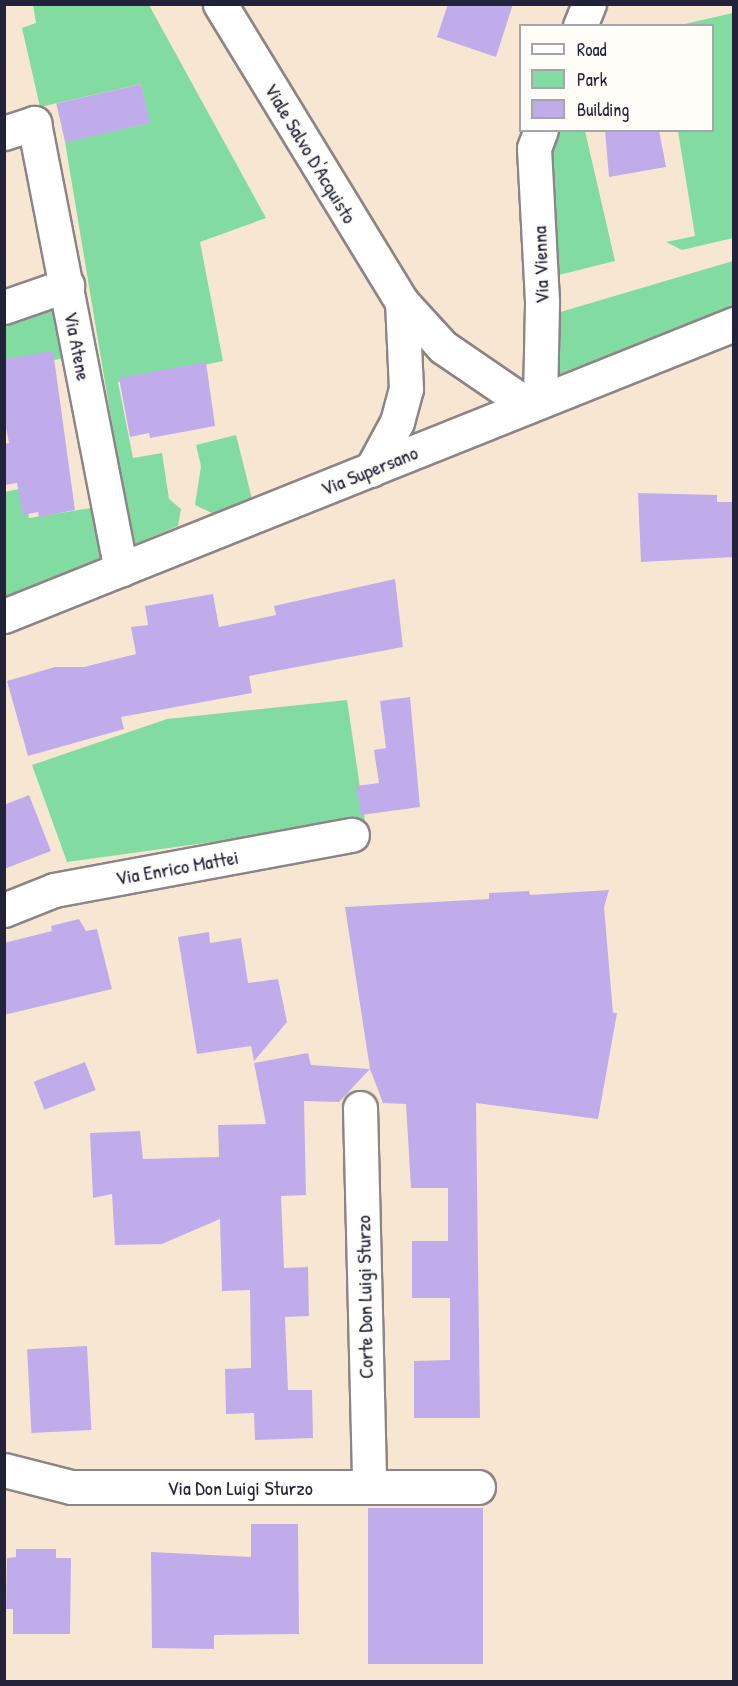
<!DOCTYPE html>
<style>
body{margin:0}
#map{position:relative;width:738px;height:1686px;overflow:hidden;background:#f7e7d2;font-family:"Patrick Hand",sans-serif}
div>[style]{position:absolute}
.green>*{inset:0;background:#82dca2}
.building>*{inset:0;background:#c1aceb;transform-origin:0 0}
.roads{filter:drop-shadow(2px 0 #8c8486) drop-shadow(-2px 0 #8c8486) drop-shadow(0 2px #8c8486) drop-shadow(0 -2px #8c8486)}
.minor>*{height:33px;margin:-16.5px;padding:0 16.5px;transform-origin:16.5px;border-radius:16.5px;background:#fff}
span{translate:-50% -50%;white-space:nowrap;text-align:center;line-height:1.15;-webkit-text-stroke:4.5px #fdfcf7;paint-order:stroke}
.street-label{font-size:20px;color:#22223b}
.frame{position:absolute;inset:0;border:6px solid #22223b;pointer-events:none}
.legend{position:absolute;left:519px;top:24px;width:195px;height:108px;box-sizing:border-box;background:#fdfcf7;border:2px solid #a5a5ac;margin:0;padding:8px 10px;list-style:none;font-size:18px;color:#22223b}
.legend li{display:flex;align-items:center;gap:12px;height:30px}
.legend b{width:30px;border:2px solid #a5a5ac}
</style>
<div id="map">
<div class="green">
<div style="clip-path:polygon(33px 5px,149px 5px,266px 218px,200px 242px,223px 361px,118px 382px,133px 458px,162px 453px,169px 499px,181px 509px,178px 526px,132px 545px,65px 142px,149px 123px,141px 84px,40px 107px,22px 28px,36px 23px)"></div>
<div style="clip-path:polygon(733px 13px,733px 238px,682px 250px,666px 242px,695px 236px,678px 131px,712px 130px,712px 26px,680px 25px)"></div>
<div style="clip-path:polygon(558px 131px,585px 131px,615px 261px,559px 275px,547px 161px)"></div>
<div style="clip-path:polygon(733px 261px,733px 308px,551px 377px,557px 313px)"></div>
<div style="clip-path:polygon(55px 309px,66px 358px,5px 368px,5px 327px)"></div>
<div style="clip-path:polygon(236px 435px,252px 499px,216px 515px,195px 505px,201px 466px,196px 445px)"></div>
<div style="clip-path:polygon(24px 488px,29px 518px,91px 508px,103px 562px,5px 598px,5px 492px)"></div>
<div style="clip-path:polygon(347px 700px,365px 821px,67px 862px,32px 765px,167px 719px)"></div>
</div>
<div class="building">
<div style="clip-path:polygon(448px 4px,513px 4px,496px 57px,437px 37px)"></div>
<div style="left:141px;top:84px;width:40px;height:87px;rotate:77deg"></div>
<div style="clip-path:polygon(605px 130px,659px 130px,666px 167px,609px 177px)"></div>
<div style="clip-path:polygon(53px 351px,75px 510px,39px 517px,38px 512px,23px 515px,17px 483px,4px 485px,4px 444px,9px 443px,4px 418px,4px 359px)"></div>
<div style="clip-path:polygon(206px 362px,215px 426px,150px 438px,149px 433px,130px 437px,119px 378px)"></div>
<div style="clip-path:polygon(638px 493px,717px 495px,717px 502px,734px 502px,734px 557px,641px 562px)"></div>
<div style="clip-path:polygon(395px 579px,403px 647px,249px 676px,252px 693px,121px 717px,124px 729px,28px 756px,7px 681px,55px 667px,84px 667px,136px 654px,131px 627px,148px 625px,145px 606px,213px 594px,219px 627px,276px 615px,274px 606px)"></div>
<div style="clip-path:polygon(410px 697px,420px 807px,361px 815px,356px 786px,379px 783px,374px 750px,386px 748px,380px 701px)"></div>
<div style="clip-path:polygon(29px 795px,51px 851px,4px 869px,4px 805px)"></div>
<div style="clip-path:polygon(609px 890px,604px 907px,613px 1013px,617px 1013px,598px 1119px,476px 1103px,480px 1418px,414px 1418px,414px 1361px,450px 1360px,450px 1298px,412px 1298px,412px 1241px,448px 1241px,448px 1188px,411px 1188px,406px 1104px,383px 1103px,370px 1069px,345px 907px,489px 899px,489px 893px,529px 891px,530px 895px)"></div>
<div style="clip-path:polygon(79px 919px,86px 931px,97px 929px,112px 989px,4px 1015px,4px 943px,52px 931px,51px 926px)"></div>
<div style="clip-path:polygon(209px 932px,210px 943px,241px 938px,248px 983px,278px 979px,287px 1022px,254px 1061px,251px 1046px,197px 1054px,178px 937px)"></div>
<div style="clip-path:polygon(308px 1053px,311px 1065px,370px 1069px,339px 1102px,304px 1101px,306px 1195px,281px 1196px,284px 1268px,308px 1267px,309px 1316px,285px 1317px,288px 1390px,312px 1390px,313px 1438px,255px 1440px,254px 1413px,226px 1414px,225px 1369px,251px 1368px,250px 1290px,222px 1291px,220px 1219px,162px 1244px,115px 1245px,112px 1194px,93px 1198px,90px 1133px,140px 1131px,143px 1159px,219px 1157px,218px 1125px,266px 1124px,254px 1063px)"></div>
<div style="left:85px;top:1062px;width:30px;height:55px;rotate:69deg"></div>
<div style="left:87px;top:1346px;width:84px;height:60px;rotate:87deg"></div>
<div style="left:368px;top:1508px;width:115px;height:156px"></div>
<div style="clip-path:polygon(251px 1524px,298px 1524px,299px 1634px,214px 1635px,214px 1649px,152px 1648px,151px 1552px,251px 1557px)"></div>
<div style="clip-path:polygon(16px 1549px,56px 1549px,56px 1558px,71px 1558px,70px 1634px,13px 1634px,13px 1609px,6px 1609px,7px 1558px,16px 1557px)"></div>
</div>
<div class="roads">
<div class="minor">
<div style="left:220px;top:4px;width:349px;rotate:58.6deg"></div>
<div style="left:402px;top:302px;width:61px;rotate:47.7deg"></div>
<div style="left:443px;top:347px;width:103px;rotate:34.3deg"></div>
<div style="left:580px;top:26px;width:24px;rotate:-68deg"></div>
<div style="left:4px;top:133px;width:32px;rotate:-18deg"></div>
<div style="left:34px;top:123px;width:455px;rotate:79deg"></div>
<div style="left:4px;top:307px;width:67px;rotate:-19.2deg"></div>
<div style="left:540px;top:400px;width:99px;rotate:-88.8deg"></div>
<div style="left:542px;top:301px;width:153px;rotate:-93deg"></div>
<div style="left:534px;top:148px;width:19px;rotate:-69deg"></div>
<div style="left:371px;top:470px;width:55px;rotate:-61.6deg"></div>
<div style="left:397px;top:422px;width:34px;rotate:-75deg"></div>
<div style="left:406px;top:389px;width:87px;rotate:-92.6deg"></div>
<div style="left:4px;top:616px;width:786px;rotate:-21.8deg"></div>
<div style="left:4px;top:910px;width:54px;rotate:-21.8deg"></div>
<div style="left:54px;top:890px;width:303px;rotate:-10.5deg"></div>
<div style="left:360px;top:1108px;width:379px;rotate:88.6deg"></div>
<div style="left:4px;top:1470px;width:69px;rotate:14.2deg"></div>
<div style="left:71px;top:1487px;width:407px"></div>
</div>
</div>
<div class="street-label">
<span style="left:311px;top:153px;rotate:59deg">Viale Salvo D'Acquisto</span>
<span style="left:540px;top:265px;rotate:-92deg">Via Vienna</span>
<span style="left:78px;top:346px;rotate:79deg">Via Atene</span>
<span style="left:369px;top:470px;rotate:-22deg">Via Supersano</span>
<span style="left:177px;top:867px;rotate:-10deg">Via Enrico Mattei</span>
<span style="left:364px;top:1297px;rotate:-91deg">Corte Don Luigi Sturzo</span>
<span style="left:240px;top:1487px">Via Don Luigi Sturzo</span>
</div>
<div class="frame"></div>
<ul class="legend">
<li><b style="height:8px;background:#fff"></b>Road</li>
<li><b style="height:16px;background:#82dca2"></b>Park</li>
<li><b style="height:16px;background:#c1aceb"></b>Building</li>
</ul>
</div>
